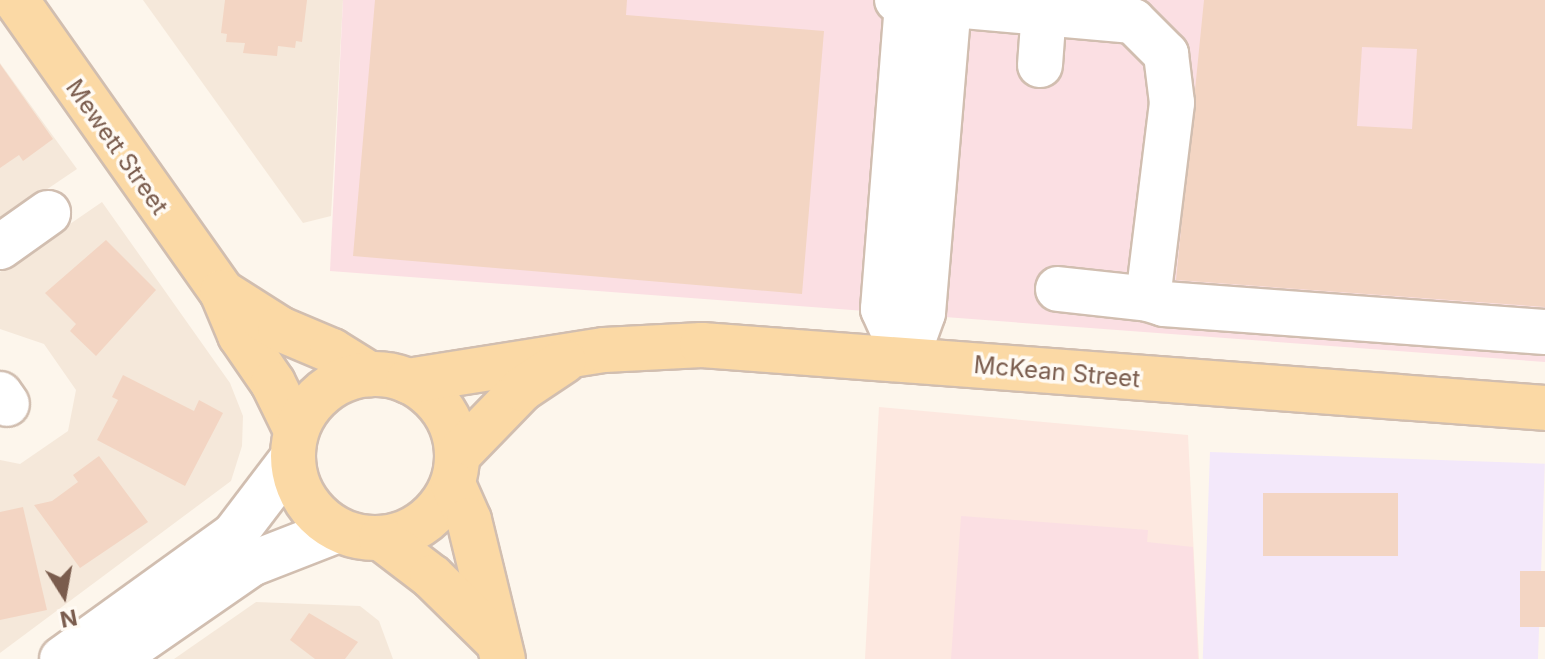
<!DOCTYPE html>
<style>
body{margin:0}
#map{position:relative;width:1545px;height:659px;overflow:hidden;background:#fdf6ec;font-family:Inter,sans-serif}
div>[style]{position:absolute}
.residential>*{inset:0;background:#f5e8da}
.commercial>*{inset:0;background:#fde8e0}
.education>*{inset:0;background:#f3e8fa;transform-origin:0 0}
.medical>*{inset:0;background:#fbdfe3}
.building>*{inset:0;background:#f3d5c3;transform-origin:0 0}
.roads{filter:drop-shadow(2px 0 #d1beb0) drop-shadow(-2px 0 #d1beb0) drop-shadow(0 2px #d1beb0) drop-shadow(0 -2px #d1beb0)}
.minor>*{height:44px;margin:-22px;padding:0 22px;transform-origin:22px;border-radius:22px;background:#fff}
.major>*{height:44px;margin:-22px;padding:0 22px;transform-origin:22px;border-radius:22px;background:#fbd9a5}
.major>.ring{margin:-22px;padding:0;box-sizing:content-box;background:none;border:44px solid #fbd9a5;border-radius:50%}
span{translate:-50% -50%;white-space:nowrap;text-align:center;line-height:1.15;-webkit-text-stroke:7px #fffaf3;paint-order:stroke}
.street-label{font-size:24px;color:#7a5c4d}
.north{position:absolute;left:24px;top:555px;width:80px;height:80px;-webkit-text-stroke:6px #fffaf3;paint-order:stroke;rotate:169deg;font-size:22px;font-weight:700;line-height:32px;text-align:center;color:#7a5c4d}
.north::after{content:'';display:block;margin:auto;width:28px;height:36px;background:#7a5c4d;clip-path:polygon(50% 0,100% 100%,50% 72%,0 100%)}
</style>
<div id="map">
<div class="residential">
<div style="clip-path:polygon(143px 0,343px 0,331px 216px,303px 223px)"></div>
<div style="clip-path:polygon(0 63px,77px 169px,0 221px)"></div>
<div style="clip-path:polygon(102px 202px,230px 383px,243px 416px,242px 446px,231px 481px,0 653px,0 460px,20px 464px,68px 431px,76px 390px,44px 344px,0 329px,0 272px)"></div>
<div style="clip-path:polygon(256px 602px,360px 606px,379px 621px,393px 659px,174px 659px)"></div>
</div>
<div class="commercial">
<div style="clip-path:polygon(879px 407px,1188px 435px,1199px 659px,865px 659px)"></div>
</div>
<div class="education">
<div style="left:1210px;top:452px;width:335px;height:207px;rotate:2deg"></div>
</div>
<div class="medical">
<div style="clip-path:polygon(343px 0,1545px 0,1545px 362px,330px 271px)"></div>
<div style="clip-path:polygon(961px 516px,1148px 530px,1147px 542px,1193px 547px,1198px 659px,951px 659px)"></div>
</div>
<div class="building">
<div style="clip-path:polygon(225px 0,307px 0,302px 42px,296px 41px,295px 48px,278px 46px,277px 56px,243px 53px,245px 43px,226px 42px,227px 34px,221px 33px)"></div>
<div style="clip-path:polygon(375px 0,627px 0,626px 15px,824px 31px,802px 294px,353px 256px)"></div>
<div style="clip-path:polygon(evenodd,1204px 0,1545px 0,1545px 307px,1176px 280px,1204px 0,1362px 47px,1417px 49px,1412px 129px,1357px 126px,1362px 47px)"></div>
<div style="clip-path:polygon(0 64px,53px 139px,23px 161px,19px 155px,0 168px)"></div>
<div style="clip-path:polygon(106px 240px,156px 290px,96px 356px,70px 331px,76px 324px,45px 293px)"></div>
<div style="clip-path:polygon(123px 375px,194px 411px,199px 400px,223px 413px,185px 486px,97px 440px,118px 400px,112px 397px)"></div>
<div style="clip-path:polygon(99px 456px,148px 522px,80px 568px,34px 505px,52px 501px,78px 482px,73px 475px)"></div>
<div style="left:1398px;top:493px;width:63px;height:135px;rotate:90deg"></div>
<div style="clip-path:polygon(23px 507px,47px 610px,0 620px,0 512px)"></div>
<div style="left:1520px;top:571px;width:25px;height:56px"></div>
<div style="clip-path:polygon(309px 613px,358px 642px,345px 659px,315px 659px,290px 640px)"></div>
</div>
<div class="roads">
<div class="minor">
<div style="left:897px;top:0;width:237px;rotate:5.1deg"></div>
<div style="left:1133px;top:21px;width:47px;rotate:45deg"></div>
<div style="left:1166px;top:54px;width:49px;rotate:83deg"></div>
<div style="left:1172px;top:103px;width:197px;rotate:97deg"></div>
<div style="left:1148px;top:299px;width:17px;rotate:17deg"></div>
<div style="left:1164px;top:304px;width:382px;rotate:4.2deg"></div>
<div style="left:1040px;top:65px;width:54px;rotate:-85.8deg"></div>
<div style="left:0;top:247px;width:59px;rotate:-35.3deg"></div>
<div style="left:1058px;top:289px;width:91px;rotate:6.3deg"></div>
<div style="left:906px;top:360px;width:56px;rotate:-114.3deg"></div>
<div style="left:883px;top:309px;width:309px;rotate:-85.5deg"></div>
<div style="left:906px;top:360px;width:50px;rotate:-70.1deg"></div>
<div style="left:923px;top:313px;width:310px;rotate:-85.2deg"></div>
<div style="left:0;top:394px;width:12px;rotate:55deg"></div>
<div style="left:62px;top:659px;width:212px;rotate:-35.8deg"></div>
<div style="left:234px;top:535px;width:96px;rotate:-52.7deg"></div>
<div style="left:114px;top:659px;width:167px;rotate:-34.7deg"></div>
<div style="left:251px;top:564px;width:93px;rotate:-21.3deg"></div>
</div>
<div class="major">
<div style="left:16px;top:0;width:357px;rotate:54.8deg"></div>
<div style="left:222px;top:292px;width:47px;rotate:67.3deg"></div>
<div style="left:240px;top:335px;width:58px;rotate:55.5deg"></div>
<div style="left:273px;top:383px;width:52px;rotate:63.9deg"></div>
<div style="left:222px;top:292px;width:69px;rotate:32.5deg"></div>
<div style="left:280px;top:329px;width:56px;rotate:22.9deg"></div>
<div style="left:332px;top:351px;width:44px;rotate:31.9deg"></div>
<div class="ring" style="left:293px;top:374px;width:120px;height:120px"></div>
<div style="left:408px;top:381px;width:198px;rotate:-9deg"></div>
<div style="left:604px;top:350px;width:98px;rotate:-2.9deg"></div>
<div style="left:702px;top:345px;width:845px;rotate:4.27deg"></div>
<div style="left:457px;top:456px;width:93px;rotate:-45.9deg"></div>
<div style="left:522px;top:389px;width:50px;rotate:-33.7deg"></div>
<div style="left:453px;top:484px;width:39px;rotate:66deg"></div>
<div style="left:469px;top:520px;width:143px;rotate:76.3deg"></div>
<div style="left:381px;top:538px;width:64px;rotate:37.4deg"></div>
<div style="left:432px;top:577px;width:91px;rotate:44.6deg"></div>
</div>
</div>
<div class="street-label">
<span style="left:117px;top:147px;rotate:55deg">Mewett Street</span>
<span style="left:1057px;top:372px;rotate:5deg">McKean Street</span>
</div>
<div class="north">N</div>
</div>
